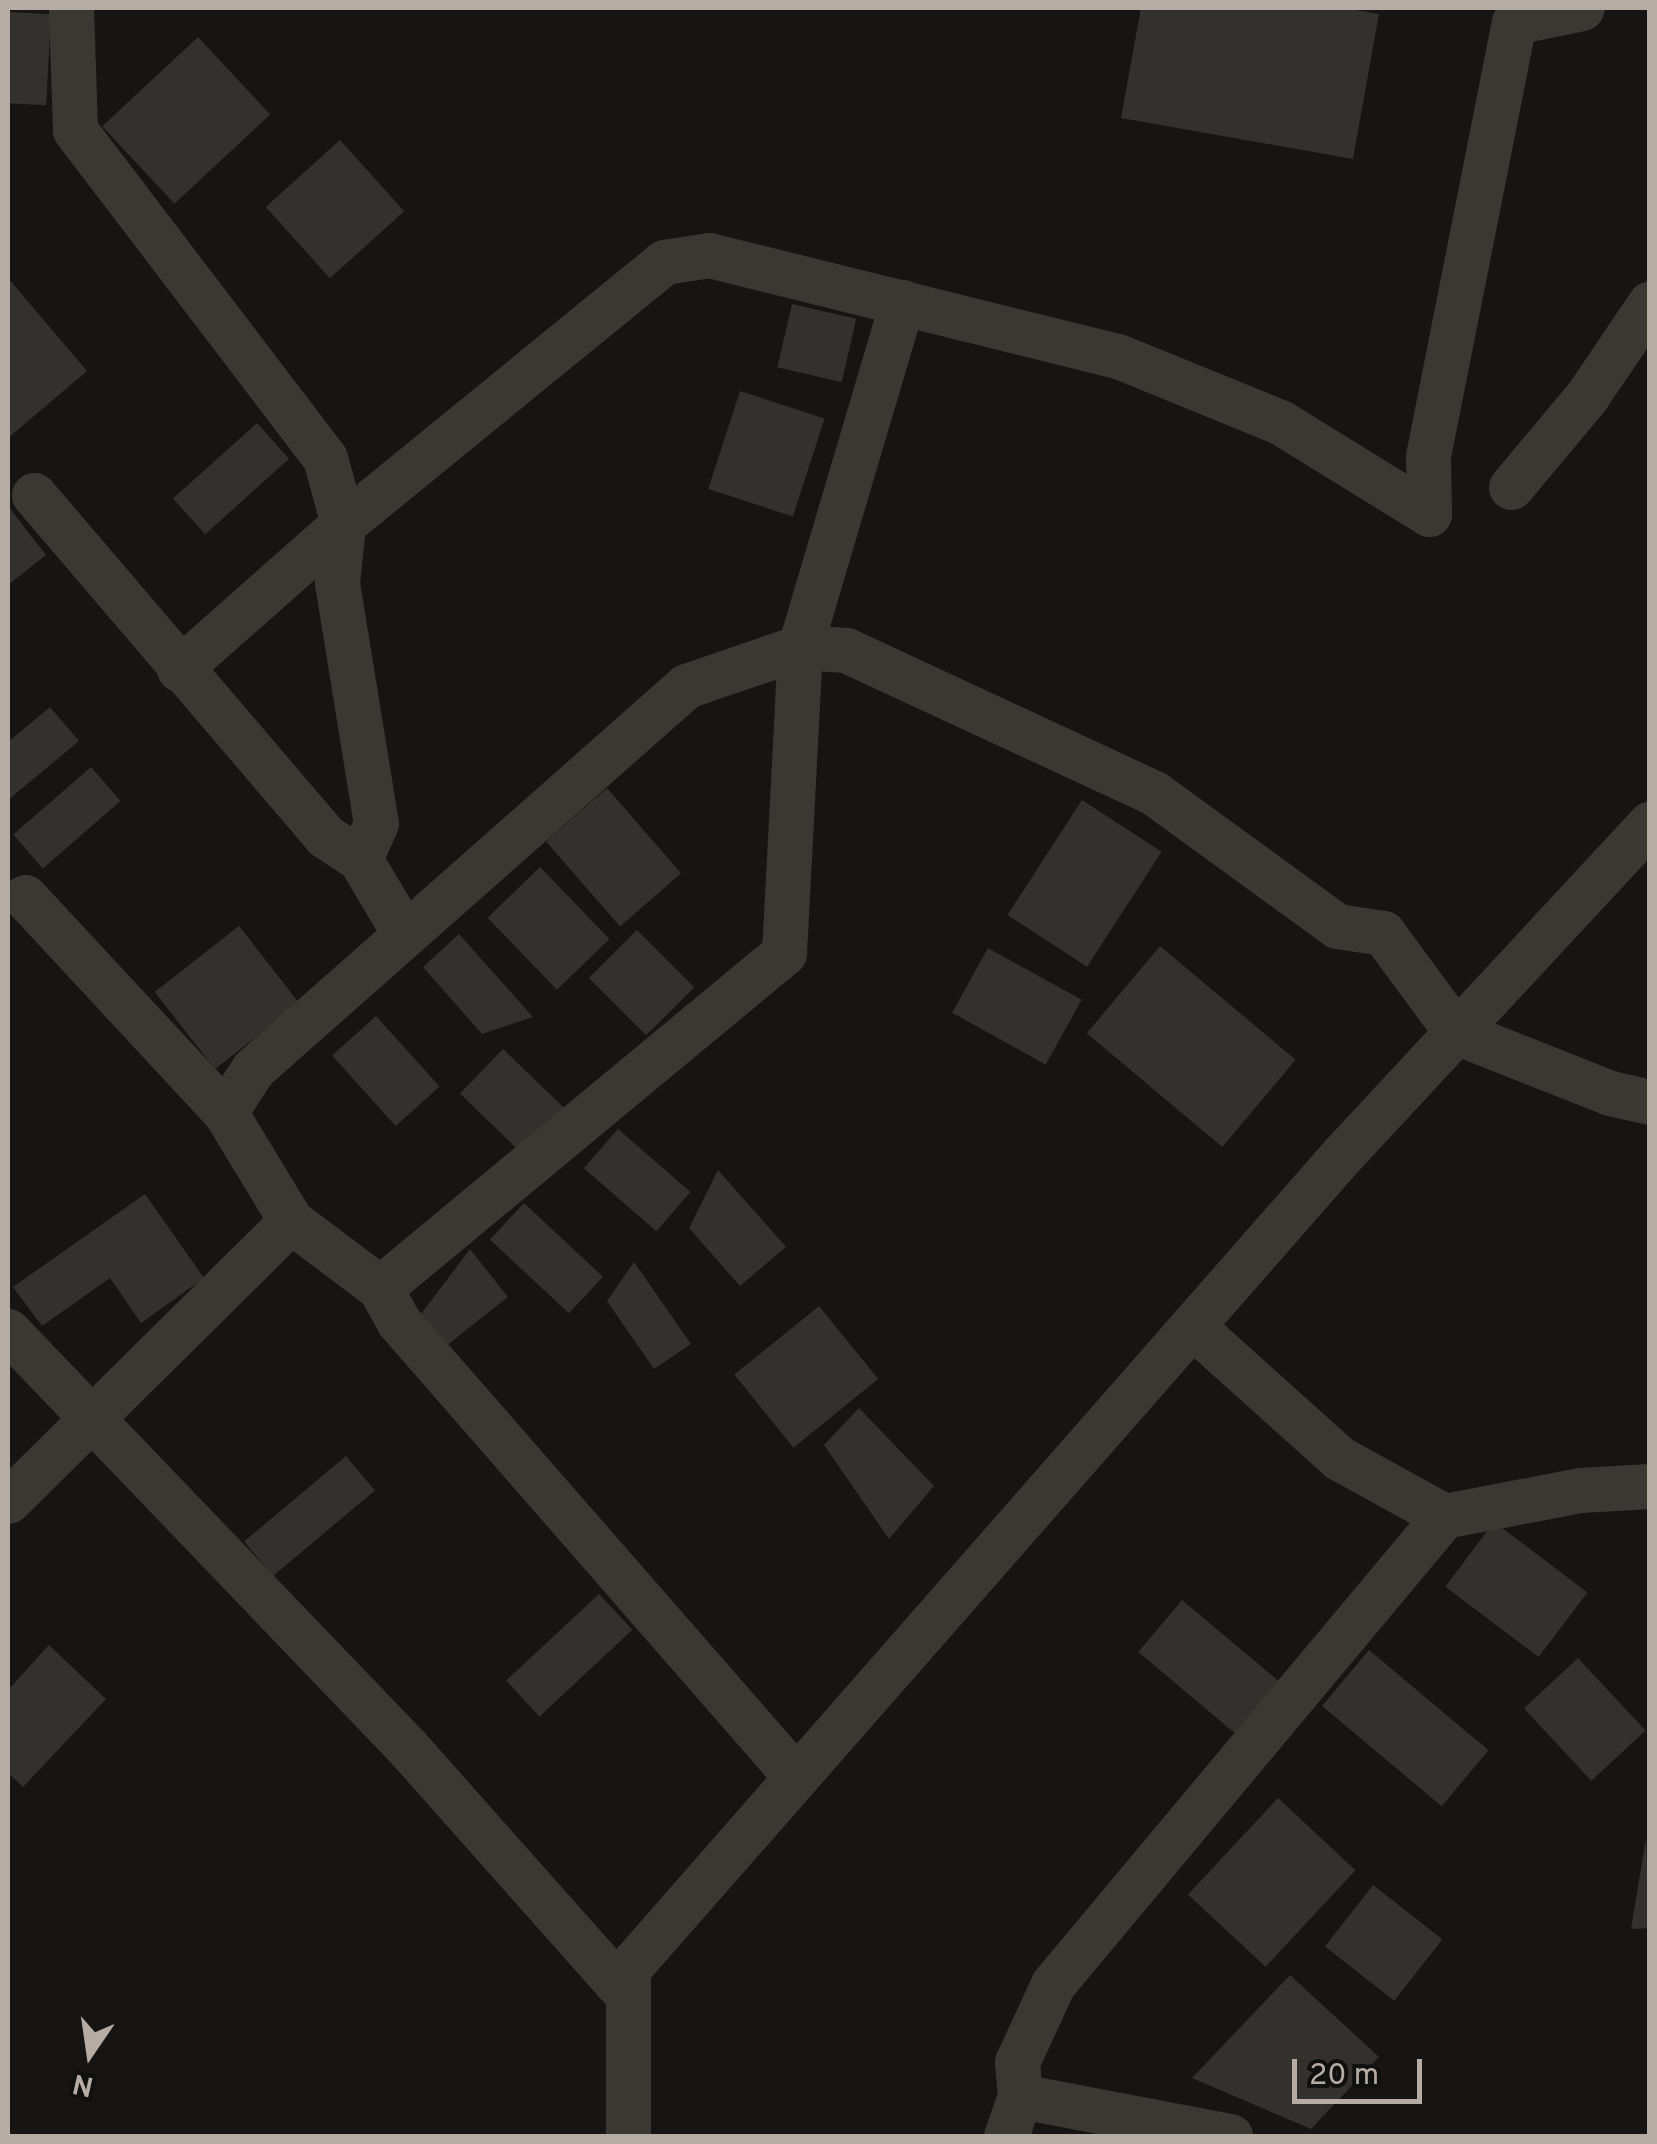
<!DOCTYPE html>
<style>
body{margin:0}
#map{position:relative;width:1657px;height:2144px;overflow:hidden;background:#161513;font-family:Overpass,sans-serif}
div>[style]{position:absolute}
.building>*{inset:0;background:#32312e;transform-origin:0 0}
.street>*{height:45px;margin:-22.5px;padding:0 22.5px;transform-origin:22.5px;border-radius:22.5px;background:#3b3834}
span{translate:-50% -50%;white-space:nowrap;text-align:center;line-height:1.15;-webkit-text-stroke:9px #10100e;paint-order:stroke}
.frame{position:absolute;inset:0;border:10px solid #b7aca4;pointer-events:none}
.north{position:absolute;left:40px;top:2004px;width:100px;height:100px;-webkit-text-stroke:8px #10100e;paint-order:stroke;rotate:193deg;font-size:28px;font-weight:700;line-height:40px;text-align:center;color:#b7aca4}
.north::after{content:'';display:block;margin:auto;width:35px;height:45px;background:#b7aca4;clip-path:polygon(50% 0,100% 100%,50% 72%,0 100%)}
.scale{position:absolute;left:1292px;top:2059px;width:130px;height:45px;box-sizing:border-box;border:5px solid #b7aca4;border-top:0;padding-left:12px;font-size:30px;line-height:35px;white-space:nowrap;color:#b7aca4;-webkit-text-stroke:8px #10100e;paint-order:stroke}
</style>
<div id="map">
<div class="building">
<div style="clip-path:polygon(1141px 8px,1343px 8px,1379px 14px,1353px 159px,1121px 118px)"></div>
<div style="left:8px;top:12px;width:43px;height:91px;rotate:3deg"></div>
<div style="left:198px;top:37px;width:106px;height:131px;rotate:47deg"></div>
<div style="left:340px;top:140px;width:96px;height:100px;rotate:48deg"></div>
<div style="clip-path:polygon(8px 278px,87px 371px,8px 438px)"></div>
<div style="left:792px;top:304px;width:66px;height:65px;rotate:13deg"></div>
<div style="left:740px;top:391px;width:89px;height:103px;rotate:18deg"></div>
<div style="left:257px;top:423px;width:48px;height:113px;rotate:48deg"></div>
<div style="clip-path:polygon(8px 506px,46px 555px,8px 585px)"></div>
<div style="clip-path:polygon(50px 707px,79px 741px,8px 800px,8px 742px)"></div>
<div style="left:91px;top:767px;width:45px;height:103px;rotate:49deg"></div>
<div style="left:607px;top:788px;width:113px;height:81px;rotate:49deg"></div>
<div style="left:1082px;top:800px;width:95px;height:137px;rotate:33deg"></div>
<div style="left:540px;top:867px;width:100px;height:73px;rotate:46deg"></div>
<div style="left:239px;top:926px;width:98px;height:107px;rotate:52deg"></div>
<div style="left:637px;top:930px;width:81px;height:68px;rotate:45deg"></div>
<div style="clip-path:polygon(459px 934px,533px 1017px,482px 1034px,423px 967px)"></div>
<div style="left:1160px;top:946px;width:177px;height:114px;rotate:40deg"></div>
<div style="left:988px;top:948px;width:107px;height:74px;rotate:29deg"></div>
<div style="left:376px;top:1016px;width:95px;height:59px;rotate:48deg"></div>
<div style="left:503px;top:1049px;width:93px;height:62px;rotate:44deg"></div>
<div style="left:618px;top:1129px;width:96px;height:52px;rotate:41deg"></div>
<div style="clip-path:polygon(718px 1170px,786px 1247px,740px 1286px,689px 1228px)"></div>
<div style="clip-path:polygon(145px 1194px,204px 1278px,141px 1323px,110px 1278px,42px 1326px,13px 1287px)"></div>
<div style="left:524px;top:1203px;width:108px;height:50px;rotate:43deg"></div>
<div style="clip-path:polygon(470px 1249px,508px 1297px,446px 1346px,421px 1314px)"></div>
<div style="clip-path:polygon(634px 1262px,691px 1344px,654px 1369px,607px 1301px)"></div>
<div style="left:819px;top:1306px;width:94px;height:109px;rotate:51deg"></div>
<div style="clip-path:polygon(859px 1408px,934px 1486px,889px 1539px,824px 1445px)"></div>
<div style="left:346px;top:1456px;width:45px;height:133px;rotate:50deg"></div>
<div style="left:1494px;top:1522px;width:117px;height:81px;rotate:37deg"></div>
<div style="left:599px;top:1594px;width:49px;height:127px;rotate:47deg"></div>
<div style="left:1182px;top:1600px;width:130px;height:68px;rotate:40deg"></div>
<div style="clip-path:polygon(49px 1645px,106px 1699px,23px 1787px,8px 1773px,8px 1690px)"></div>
<div style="left:1369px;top:1650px;width:156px;height:73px;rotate:40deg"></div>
<div style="left:1578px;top:1658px;width:99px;height:74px;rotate:47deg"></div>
<div style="left:1278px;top:1798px;width:106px;height:132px;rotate:43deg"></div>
<div style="clip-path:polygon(1646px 1838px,1650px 1928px,1631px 1929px)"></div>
<div style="left:1373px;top:1885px;width:88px;height:78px;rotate:38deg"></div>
<div style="clip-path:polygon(1290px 1975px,1379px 2057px,1311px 2129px,1192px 2078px)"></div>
</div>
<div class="street">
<div style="left:71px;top:8px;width:122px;rotate:88.1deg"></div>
<div style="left:75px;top:130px;width:412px;rotate:52.7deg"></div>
<div style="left:325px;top:458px;width:68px;rotate:74.7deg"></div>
<div style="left:343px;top:524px;width:59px;rotate:95.8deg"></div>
<div style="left:337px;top:583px;width:243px;rotate:80.8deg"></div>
<div style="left:376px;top:823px;width:39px;rotate:114deg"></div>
<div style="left:1511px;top:487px;width:119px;rotate:-50.1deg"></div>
<div style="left:1587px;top:396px;width:112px;rotate:-55.9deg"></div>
<div style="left:34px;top:495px;width:448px;rotate:49.5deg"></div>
<div style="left:325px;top:836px;width:42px;rotate:33.3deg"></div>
<div style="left:360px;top:859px;width:86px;rotate:59.3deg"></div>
<div style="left:179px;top:669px;width:219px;rotate:-41.5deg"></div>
<div style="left:343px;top:524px;width:414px;rotate:-39.2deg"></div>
<div style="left:664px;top:262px;width:46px;rotate:-8.8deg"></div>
<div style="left:709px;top:255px;width:421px;rotate:13.9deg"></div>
<div style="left:1118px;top:356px;width:175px;rotate:22.2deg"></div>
<div style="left:1280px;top:422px;width:175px;rotate:31.7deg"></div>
<div style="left:1429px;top:514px;width:58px;rotate:-91deg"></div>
<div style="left:1428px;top:456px;width:442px;rotate:-78.8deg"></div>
<div style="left:1514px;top:22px;width:69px;rotate:-11.6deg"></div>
<div style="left:25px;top:897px;width:294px;rotate:47.1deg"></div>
<div style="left:225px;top:1112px;width:127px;rotate:58.8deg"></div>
<div style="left:291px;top:1221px;width:111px;rotate:37deg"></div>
<div style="left:380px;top:1288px;width:38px;rotate:61deg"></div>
<div style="left:398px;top:1321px;width:605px;rotate:48.89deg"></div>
<div style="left:225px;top:1112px;width:51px;rotate:-56.9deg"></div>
<div style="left:253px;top:1069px;width:578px;rotate:-41.49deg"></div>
<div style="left:686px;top:686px;width:120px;rotate:-18.9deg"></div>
<div style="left:800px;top:647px;width:46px;rotate:3.7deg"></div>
<div style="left:846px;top:650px;width:340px;rotate:24.9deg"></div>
<div style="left:1154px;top:793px;width:226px;rotate:36deg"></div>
<div style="left:1337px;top:926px;width:47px;rotate:8.7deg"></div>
<div style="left:1383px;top:933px;width:123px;rotate:53.6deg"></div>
<div style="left:1456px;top:1032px;width:166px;rotate:21.6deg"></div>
<div style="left:1610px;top:1093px;width:41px;rotate:12.7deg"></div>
<div style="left:380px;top:1288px;width:525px;rotate:-39.67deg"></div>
<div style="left:784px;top:953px;width:306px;rotate:-87deg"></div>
<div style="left:800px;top:647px;width:360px;rotate:-73.5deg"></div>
<div style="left:1192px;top:1326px;width:198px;rotate:41.9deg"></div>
<div style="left:1339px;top:1458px;width:120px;rotate:28.9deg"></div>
<div style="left:1444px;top:1516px;width:138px;rotate:-10.8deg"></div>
<div style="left:1580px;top:1490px;width:70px;rotate:-3.3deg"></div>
<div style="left:8px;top:1331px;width:578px;rotate:46.19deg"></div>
<div style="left:408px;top:1748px;width:330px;rotate:48.4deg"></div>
<div style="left:8px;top:1501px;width:398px;rotate:-44.7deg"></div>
<div style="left:1020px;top:2096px;width:214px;rotate:10.8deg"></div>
<div style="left:628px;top:2136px;width:167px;rotate:-90deg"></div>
<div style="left:628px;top:1969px;width:1081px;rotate:-48.75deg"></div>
<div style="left:1341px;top:1156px;width:454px;rotate:-47.1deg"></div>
<div style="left:1006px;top:2136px;width:42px;rotate:-70.7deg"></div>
<div style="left:1020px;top:2096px;width:34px;rotate:-95deg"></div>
<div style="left:1017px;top:2062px;width:86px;rotate:-65.2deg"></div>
<div style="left:1053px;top:1984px;width:610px;rotate:-50.12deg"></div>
</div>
<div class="frame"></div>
<div class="north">N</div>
<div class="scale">20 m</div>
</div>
